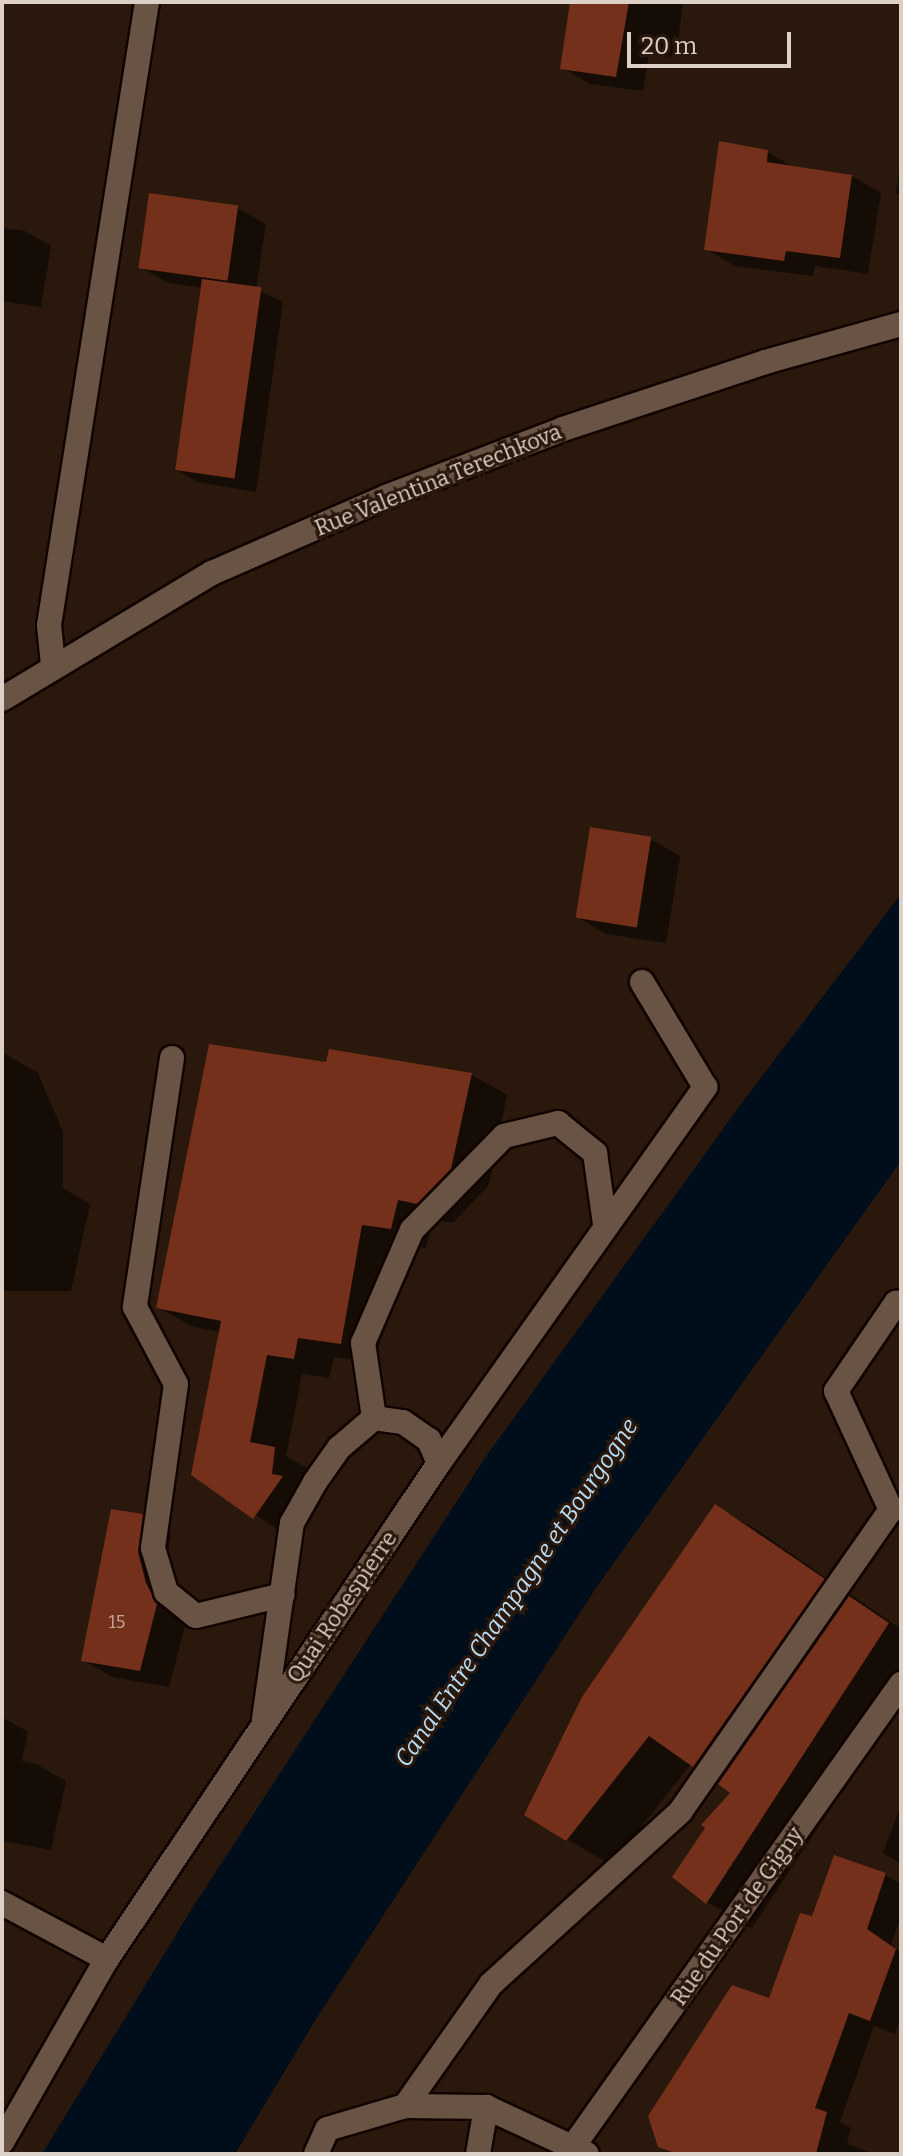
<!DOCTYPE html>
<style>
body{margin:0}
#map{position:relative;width:903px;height:2156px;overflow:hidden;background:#29180b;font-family:Bitter,serif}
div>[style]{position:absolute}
.water>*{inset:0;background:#000e1c}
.shadow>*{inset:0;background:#0007}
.building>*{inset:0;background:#74301a;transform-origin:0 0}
.roads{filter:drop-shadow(2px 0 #110400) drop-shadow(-2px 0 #110400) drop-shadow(0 2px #110400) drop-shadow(0 -2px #110400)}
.lane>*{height:24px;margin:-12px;padding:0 12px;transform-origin:12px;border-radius:12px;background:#685345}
.street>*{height:24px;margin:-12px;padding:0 12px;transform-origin:12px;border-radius:12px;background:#685345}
span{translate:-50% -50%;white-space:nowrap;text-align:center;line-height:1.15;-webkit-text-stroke:6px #29180b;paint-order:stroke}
.number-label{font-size:18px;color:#c2a89c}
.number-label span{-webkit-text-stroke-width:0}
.street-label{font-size:22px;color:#dcd0c7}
.water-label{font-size:24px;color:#b8dbf6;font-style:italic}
.frame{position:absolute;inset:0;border:4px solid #dcd0c7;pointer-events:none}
.scale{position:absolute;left:627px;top:32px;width:164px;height:36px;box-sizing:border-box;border:4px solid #dcd0c7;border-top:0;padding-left:10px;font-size:24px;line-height:28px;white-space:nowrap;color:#dcd0c7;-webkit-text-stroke:6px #29180b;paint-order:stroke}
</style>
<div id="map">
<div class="water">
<div style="clip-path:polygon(901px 894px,901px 1161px,596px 1588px,316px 2019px,235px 2154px,42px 2154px,193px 1907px,487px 1455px,747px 1096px)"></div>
</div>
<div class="shadow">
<div style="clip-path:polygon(572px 2px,683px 2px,676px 57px,649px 55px,643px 91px,590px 84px,563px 68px)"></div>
<div style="clip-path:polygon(767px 152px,795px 168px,852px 176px,881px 193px,868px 274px,815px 266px,813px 276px,735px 266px,706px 249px)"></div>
<div style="clip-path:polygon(901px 159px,901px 196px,896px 193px)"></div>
<div style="clip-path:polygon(237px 208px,266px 224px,256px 289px,283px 302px,256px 492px,198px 482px,175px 469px,203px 288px,169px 283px,140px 267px)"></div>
<div style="clip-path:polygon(2px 228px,25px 231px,51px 246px,41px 307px,2px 301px)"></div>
<div style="clip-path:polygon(650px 839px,680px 856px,666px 943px,606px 934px,577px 917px)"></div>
<div style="clip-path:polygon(330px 1051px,472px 1075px,507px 1095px,489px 1185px,453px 1223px,433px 1219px,426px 1248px,397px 1244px,376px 1363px,334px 1357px,329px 1378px,302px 1374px,286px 1456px,310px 1470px,290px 1538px,194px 1474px,221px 1332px,193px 1327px,158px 1307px,328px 1064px)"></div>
<div style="clip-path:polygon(2px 1052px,38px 1073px,63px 1132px,63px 1188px,90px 1204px,71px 1291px,2px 1291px)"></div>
<div style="clip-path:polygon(716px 1506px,760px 1532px,901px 1629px,901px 1701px,752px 1928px,707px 1902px,733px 1793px,691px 1764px,611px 1865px,567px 1839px)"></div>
<div style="clip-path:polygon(142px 1516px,171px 1533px,167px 1564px,186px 1622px,169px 1687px,112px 1677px,83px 1660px)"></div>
<div style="clip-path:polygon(2px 1717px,28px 1732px,22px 1761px,36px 1764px,66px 1781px,51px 1850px,2px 1841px)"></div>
<div style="clip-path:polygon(901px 1805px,901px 1864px,883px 1853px)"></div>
<div style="clip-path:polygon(885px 1875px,901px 1884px,901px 1916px,891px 1945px,901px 1952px,901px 2018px,895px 2034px,874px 2026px,840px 2122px,851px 2128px,847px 2144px,875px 2154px,673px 2154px,660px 2147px,770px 2000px,813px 1919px)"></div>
</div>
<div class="building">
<div style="clip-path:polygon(570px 2px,629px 2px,616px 77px,560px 69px)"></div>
<div style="clip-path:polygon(719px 141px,768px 150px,767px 162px,852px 175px,840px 258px,786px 251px,784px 261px,704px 250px)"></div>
<div style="left:149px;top:193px;width:90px;height:76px;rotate:8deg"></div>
<div style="left:202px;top:279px;width:60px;height:193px;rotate:8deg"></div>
<div style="left:590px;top:827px;width:62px;height:92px;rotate:9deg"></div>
<div style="clip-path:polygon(209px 1044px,326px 1062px,329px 1049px,472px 1073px,451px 1169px,417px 1204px,398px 1200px,391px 1229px,362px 1225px,341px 1344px,298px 1338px,294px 1359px,267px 1355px,250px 1442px,275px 1447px,272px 1474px,283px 1476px,253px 1519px,191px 1475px,221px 1321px,156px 1308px)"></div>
<div style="clip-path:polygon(715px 1504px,825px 1579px,693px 1767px,649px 1736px,566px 1841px,524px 1815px,582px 1697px)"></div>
<div style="clip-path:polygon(111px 1509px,143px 1514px,138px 1552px,146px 1583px,157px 1604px,140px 1671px,81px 1661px)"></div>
<div style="clip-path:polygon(849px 1596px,889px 1623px,706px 1904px,672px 1877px,705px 1828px,701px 1825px,730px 1793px,718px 1784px)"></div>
<div style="clip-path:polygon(834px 1855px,886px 1873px,867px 1929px,896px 1949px,870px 2021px,849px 2013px,815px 2108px,827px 2112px,816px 2154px,677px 2154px,658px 2147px,648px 2116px,732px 1985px,769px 1998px,800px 1913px,812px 1916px)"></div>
</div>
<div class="roads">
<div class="lane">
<div style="left:53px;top:665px;width:40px;rotate:-95.7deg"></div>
<div style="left:49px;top:625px;width:631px;rotate:-81.06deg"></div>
<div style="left:642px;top:982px;width:122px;rotate:59deg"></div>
<div style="left:172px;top:1058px;width:252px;rotate:98.5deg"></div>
<div style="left:135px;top:1307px;width:87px;rotate:62deg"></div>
<div style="left:176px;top:1384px;width:166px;rotate:98deg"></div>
<div style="left:153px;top:1548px;width:46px;rotate:73.5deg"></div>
<div style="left:166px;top:1592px;width:38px;rotate:39deg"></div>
<div style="left:196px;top:1616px;width:89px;rotate:-13.7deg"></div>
<div style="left:374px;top:1418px;width:76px;rotate:-98.3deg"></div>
<div style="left:363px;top:1343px;width:123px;rotate:-66.6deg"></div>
<div style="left:412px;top:1230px;width:132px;rotate:-45.6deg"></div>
<div style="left:504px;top:1136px;width:56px;rotate:-13.5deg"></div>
<div style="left:558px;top:1123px;width:48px;rotate:39deg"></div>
<div style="left:595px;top:1153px;width:72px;rotate:82deg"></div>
<div style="left:405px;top:2106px;width:149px;rotate:-54.8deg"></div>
<div style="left:491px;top:1984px;width:256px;rotate:-42.3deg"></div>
<div style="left:680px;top:1812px;width:368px;rotate:-55.1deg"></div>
<div style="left:891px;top:1510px;width:131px;rotate:-114.8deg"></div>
<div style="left:836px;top:1391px;width:107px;rotate:-55.7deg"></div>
<div style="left:896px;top:1303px;width:5px;rotate:11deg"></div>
</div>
<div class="street">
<div style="left:2px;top:699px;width:245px;rotate:-31deg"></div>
<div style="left:212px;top:573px;width:190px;rotate:-23.6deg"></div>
<div style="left:386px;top:497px;width:190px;rotate:-21deg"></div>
<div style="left:563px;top:429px;width:213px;rotate:-18.3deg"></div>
<div style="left:765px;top:362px;width:141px;rotate:-15.6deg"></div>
<div style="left:264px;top:1719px;width:198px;rotate:-81.9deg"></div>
<div style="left:292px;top:1523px;width:47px;rotate:-60.7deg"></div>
<div style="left:315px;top:1482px;width:42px;rotate:-54.8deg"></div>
<div style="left:339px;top:1448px;width:46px;rotate:-40.6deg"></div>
<div style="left:374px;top:1418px;width:29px;rotate:8deg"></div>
<div style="left:403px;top:1422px;width:32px;rotate:35deg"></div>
<div style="left:429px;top:1440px;width:25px;rotate:67deg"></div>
<div style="left:2px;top:1903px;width:119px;rotate:28.1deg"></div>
<div style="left:2px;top:2142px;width:211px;rotate:-60.2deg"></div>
<div style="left:107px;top:1959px;width:597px;rotate:-56.2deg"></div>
<div style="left:439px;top:1463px;width:461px;rotate:-54.7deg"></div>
<div style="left:572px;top:2148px;width:569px;rotate:-54.66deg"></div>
<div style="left:316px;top:2154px;width:27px;rotate:-66deg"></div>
<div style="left:327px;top:2129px;width:81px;rotate:-16.4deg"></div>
<div style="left:405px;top:2106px;width:81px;rotate:0.7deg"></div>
<div style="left:486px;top:2107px;width:111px;rotate:25deg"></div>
<div style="left:478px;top:2154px;width:48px;rotate:-80.3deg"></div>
</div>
</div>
<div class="number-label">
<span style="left:117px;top:1622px">15</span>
</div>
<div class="street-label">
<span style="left:438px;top:480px;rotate:-22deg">Rue Valentina Terechkova</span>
<span style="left:342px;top:1607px;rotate:-56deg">Quai Robespierre</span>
<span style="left:737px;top:1916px;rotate:-55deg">Rue du Port de Gigny</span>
</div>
<div class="water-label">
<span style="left:517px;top:1593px;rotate:-56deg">Canal Entre Champagne et Bourgogne</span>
</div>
<div class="frame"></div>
<div class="scale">20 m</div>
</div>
